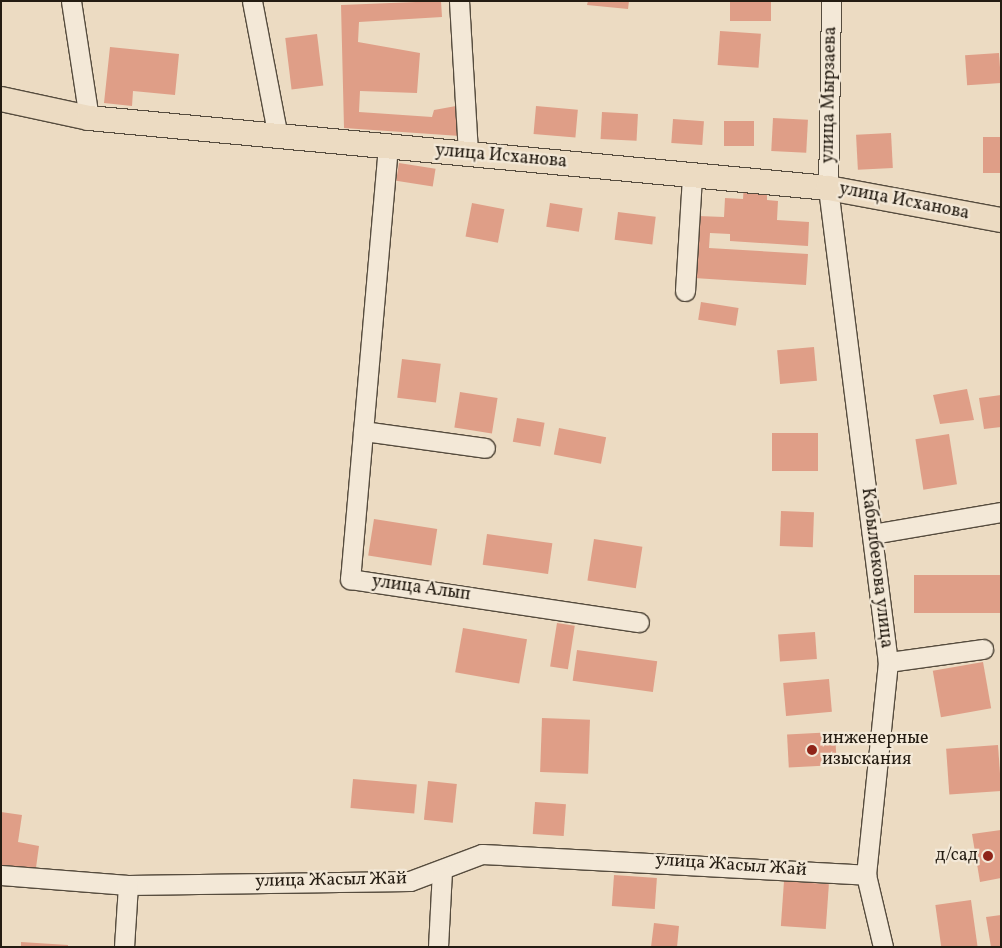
<!DOCTYPE html>
<meta charset="utf-8">
<style>
body{margin:0}
#map{position:relative;width:1002px;height:948px;overflow:hidden;background:#ecdbc2;font-family:Vollkorn,serif}
div>[style]{position:absolute}
.building>*{inset:0;background:#df9e87;transform-origin:0 0}
.roads{filter:drop-shadow(1px 0 #564c3e) drop-shadow(-1px 0 #564c3e) drop-shadow(0 1px #564c3e) drop-shadow(0 -1px #564c3e)}
.minor>*{height:19px;margin:-9.5px;padding:0 9.5px;transform-origin:9.5px;border-radius:9.5px;background:#f3e8d7}
.major>*{height:24px;margin:-12px;padding:0 12px;transform-origin:12px;border-radius:12px;background:#ecdbc2}
.dots>*{width:14px;height:14px;translate:-50% -50%;box-sizing:border-box;border:2px solid #f3e8d7;border-radius:50%}
span{translate:-50% -50%;white-space:nowrap;text-align:center;line-height:1.15;-webkit-text-stroke:4.5px #f3e8d7;paint-order:stroke}
.street-label{font-size:18px;color:#241c12}
.poi-label{font-size:18px;color:#241c12}
.left{translate:0 -50%;text-align:left}
.right{translate:-100% -50%;text-align:right}
.frame{position:absolute;inset:0;border:2px solid #241c12;pointer-events:none}
</style>
<div id="map">
<div class="building">
<div style="clip-path:polygon(441px 1px,442px 17px,359px 22px,358px 42px,420px 53px,417px 93px,360px 91px,359px 112px,432px 117px,434px 110px,456px 106px,460px 136px,344px 128px,341px 5px)"></div>
<div style="clip-path:polygon(588px 1px,629px 1px,628px 9px,587px 5px)"></div>
<div style="left:730px;top:1px;width:41px;height:20px"></div>
<div style="left:720px;top:31px;width:41px;height:34px;rotate:4deg"></div>
<div style="left:317px;top:34px;width:52px;height:32px;rotate:83deg"></div>
<div style="clip-path:polygon(110px 47px,179px 54px,175px 95px,133px 91px,132px 106px,104px 103px)"></div>
<div style="left:999px;top:53px;width:30px;height:34px;rotate:86deg"></div>
<div style="left:536px;top:106px;width:42px;height:28px;rotate:5deg"></div>
<div style="left:602px;top:112px;width:36px;height:27px;rotate:3deg"></div>
<div style="left:773px;top:118px;width:35px;height:33px;rotate:3deg"></div>
<div style="left:673px;top:119px;width:31px;height:24px;rotate:4deg"></div>
<div style="left:724px;top:121px;width:30px;height:25px"></div>
<div style="left:891px;top:133px;width:35px;height:35px;rotate:87deg"></div>
<div style="left:1001px;top:137px;width:36px;height:18px;rotate:90deg"></div>
<div style="left:399px;top:163px;width:37px;height:18px;rotate:9deg"></div>
<div style="clip-path:polygon(744px 183px,767px 184px,767px 200px,778px 201px,777px 220px,809px 222px,808px 246px,730px 241px,730px 234px,710px 233px,709px 248px,808px 254px,806px 285px,694px 278px,698px 216px,724px 217px,725px 198px,743px 199px)"></div>
<div style="left:472px;top:203px;width:33px;height:34px;rotate:11deg"></div>
<div style="left:550px;top:203px;width:33px;height:24px;rotate:9deg"></div>
<div style="left:618px;top:212px;width:38px;height:28px;rotate:7deg"></div>
<div style="left:701px;top:302px;width:38px;height:18px;rotate:9deg"></div>
<div style="left:814px;top:347px;width:34px;height:37px;rotate:85deg"></div>
<div style="left:402px;top:359px;width:39px;height:39px;rotate:7deg"></div>
<div style="clip-path:polygon(967px 389px,974px 420px,940px 424px,933px 395px)"></div>
<div style="left:460px;top:392px;width:38px;height:36px;rotate:9deg"></div>
<div style="clip-path:polygon(1001px 395px,1001px 427px,984px 429px,979px 398px)"></div>
<div style="left:517px;top:418px;width:28px;height:24px;rotate:10deg"></div>
<div style="left:559px;top:428px;width:48px;height:27px;rotate:11deg"></div>
<div style="left:772px;top:433px;width:46px;height:38px"></div>
<div style="left:949px;top:434px;width:51px;height:34px;rotate:81deg"></div>
<div style="left:781px;top:511px;width:33px;height:35px;rotate:2deg"></div>
<div style="left:374px;top:519px;width:64px;height:37px;rotate:9deg"></div>
<div style="left:487px;top:534px;width:66px;height:31px;rotate:8deg"></div>
<div style="left:594px;top:539px;width:49px;height:42px;rotate:9deg"></div>
<div style="left:1001px;top:575px;width:38px;height:87px;rotate:90deg"></div>
<div style="left:557px;top:623px;width:18px;height:44px;rotate:9deg"></div>
<div style="left:463px;top:628px;width:65px;height:45px;rotate:10deg"></div>
<div style="left:815px;top:632px;width:27px;height:37px;rotate:86deg"></div>
<div style="left:577px;top:650px;width:81px;height:31px;rotate:8deg"></div>
<div style="left:983px;top:662px;width:47px;height:51px;rotate:80deg"></div>
<div style="left:829px;top:679px;width:33px;height:46px;rotate:85deg"></div>
<div style="left:542px;top:718px;width:48px;height:54px;rotate:2deg"></div>
<div style="left:835px;top:732px;width:33px;height:48px;rotate:87deg"></div>
<div style="left:998px;top:745px;width:46px;height:52px;rotate:86deg"></div>
<div style="left:353px;top:779px;width:64px;height:29px;rotate:5deg"></div>
<div style="left:428px;top:781px;width:29px;height:39px;rotate:6deg"></div>
<div style="left:535px;top:802px;width:31px;height:32px;rotate:4deg"></div>
<div style="clip-path:polygon(1px 812px,22px 815px,18px 842px,39px 846px,35px 875px,1px 870px)"></div>
<div style="clip-path:polygon(1001px 830px,1001px 878px,980px 882px,972px 834px)"></div>
<div style="left:614px;top:875px;width:43px;height:31px;rotate:4deg"></div>
<div style="left:784px;top:881px;width:45px;height:45px;rotate:4deg"></div>
<div style="left:971px;top:900px;width:48px;height:36px;rotate:82deg"></div>
<div style="clip-path:polygon(1001px 915px,1001px 947px,991px 947px,986px 917px)"></div>
<div style="clip-path:polygon(654px 923px,679px 926px,677px 947px,651px 947px)"></div>
<div style="clip-path:polygon(21px 942px,68px 945px,68px 947px,21px 947px)"></div>
</div>
<div class="roads">
<div class="minor">
<div style="left:71px;top:1px;width:118px;rotate:81.3deg"></div>
<div style="left:252px;top:1px;width:138px;rotate:79.2deg"></div>
<div style="left:459px;top:1px;width:152px;rotate:86.6deg"></div>
<div style="left:831px;top:1px;width:187px;rotate:90.9deg"></div>
<div style="left:828px;top:188px;width:478px;rotate:82.8deg"></div>
<div style="left:888px;top:662px;width:214px;rotate:95.9deg"></div>
<div style="left:866px;top:875px;width:74px;rotate:76.7deg"></div>
<div style="left:388px;top:146px;width:435px;rotate:95deg"></div>
<div style="left:350px;top:579px;width:292px;rotate:8.5deg"></div>
<div style="left:685px;top:291px;width:116px;rotate:-86.5deg"></div>
<div style="left:363px;top:431px;width:123px;rotate:7.9deg"></div>
<div style="left:872px;top:534px;width:131px;rotate:-9.7deg"></div>
<div style="left:888px;top:662px;width:96px;rotate:-7.8deg"></div>
<div style="left:1px;top:875px;width:127px;rotate:4.5deg"></div>
<div style="left:128px;top:885px;width:282px;rotate:-0.8deg"></div>
<div style="left:410px;top:881px;width:77px;rotate:-20.6deg"></div>
<div style="left:482px;top:854px;width:385px;rotate:3.1deg"></div>
<div style="left:124px;top:947px;width:62px;rotate:-86.3deg"></div>
<div style="left:438px;top:947px;width:76px;rotate:-87deg"></div>
</div>
<div class="major">
<div style="left:1px;top:99px;width:90px;rotate:12.2deg"></div>
<div style="left:89px;top:118px;width:742px;rotate:5.41deg"></div>
<div style="left:828px;top:188px;width:176px;rotate:10.5deg"></div>
</div>
</div>
<div class="dots">
<div style="left:812px;top:750px;background:#8f2418"></div>
<div style="left:988px;top:856px;background:#8f2418"></div>
</div>
<div class="street-label">
<span style="left:830px;top:95px;rotate:-89deg">улица Мырзаева</span>
<span style="left:501px;top:157px;rotate:5deg">улица Исханова</span>
<span style="left:904px;top:202px;rotate:11deg">улица Исханова</span>
<span style="left:876px;top:568px;rotate:83deg">Кабылбекова улица</span>
<span style="left:421px;top:589px;rotate:8deg">улица Алып</span>
<span style="left:731px;top:866px;rotate:4deg">улица Жасыл Жай</span>
<span style="left:331px;top:881px;rotate:-1deg">улица Жасыл Жай</span>
</div>
<div class="poi-label">
<span class="left" style="left:822px;top:750px">инженерные<br>изыскания</span>
<span class="right" style="left:978px;top:856px">д/сад</span>
</div>
<div class="frame"></div>
</div>
